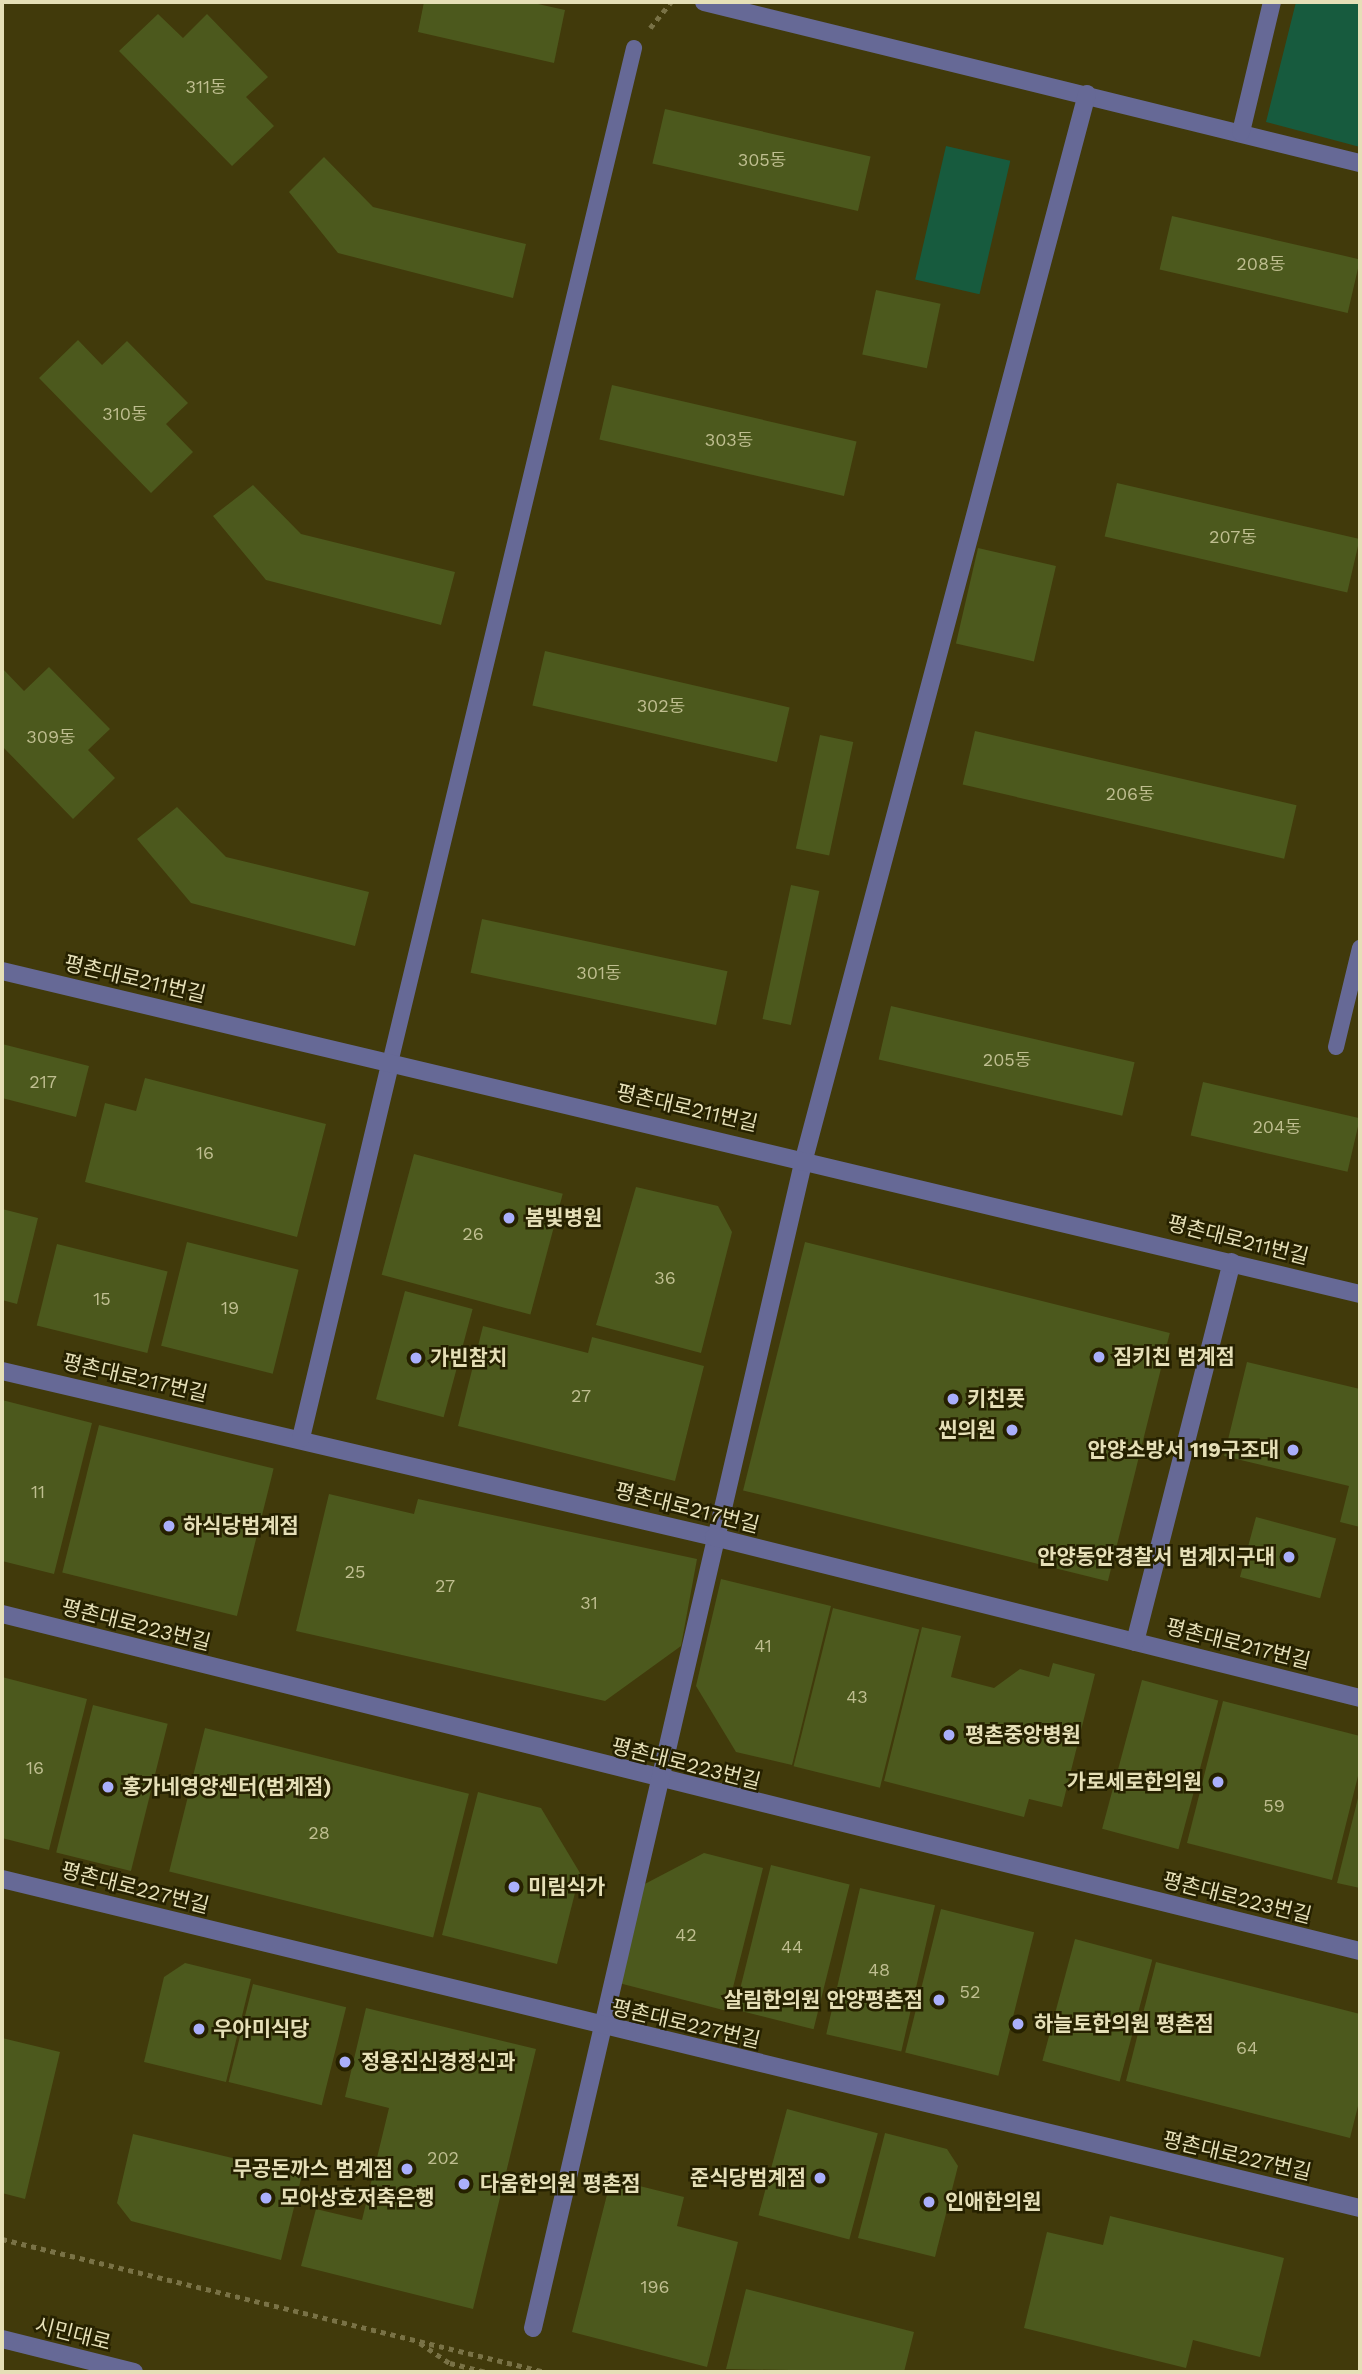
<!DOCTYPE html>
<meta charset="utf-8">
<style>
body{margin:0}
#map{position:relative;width:1362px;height:2374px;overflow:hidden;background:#413a0b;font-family:"Work Sans","Noto Sans KR",sans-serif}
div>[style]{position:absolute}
.green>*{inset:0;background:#175b3e;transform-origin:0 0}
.building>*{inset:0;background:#4c591d;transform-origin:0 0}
.path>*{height:4.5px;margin-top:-2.25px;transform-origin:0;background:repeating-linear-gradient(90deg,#797246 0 5px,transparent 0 10px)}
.service>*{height:16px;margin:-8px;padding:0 8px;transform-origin:8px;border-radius:8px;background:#666996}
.pedestrian>*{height:18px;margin:-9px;padding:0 9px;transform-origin:9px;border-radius:9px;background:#666996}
.minor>*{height:18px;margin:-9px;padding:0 9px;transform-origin:9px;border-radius:9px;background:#666996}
.tertiary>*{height:18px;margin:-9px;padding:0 9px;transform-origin:9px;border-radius:9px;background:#666996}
.dots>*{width:19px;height:19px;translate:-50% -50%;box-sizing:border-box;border:4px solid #262100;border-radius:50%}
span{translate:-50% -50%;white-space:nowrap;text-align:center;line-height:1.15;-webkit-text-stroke:5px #262100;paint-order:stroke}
.number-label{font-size:18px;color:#bfbe90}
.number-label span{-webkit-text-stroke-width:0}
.street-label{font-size:21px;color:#e5dfb7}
.poi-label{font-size:21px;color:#e5dfb7;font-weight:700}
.left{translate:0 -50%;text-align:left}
.right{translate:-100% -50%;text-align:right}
.frame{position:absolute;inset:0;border:4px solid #e5dfb7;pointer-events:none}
</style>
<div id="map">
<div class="green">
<div style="clip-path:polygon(1296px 2px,1360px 2px,1360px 147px,1266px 122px)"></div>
<div style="left:946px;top:146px;width:66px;height:137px;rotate:13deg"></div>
</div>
<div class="building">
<div style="clip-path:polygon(424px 2px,529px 2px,565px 10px,554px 63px,418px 32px)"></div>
<div style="clip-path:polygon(158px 14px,183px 38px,207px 14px,268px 77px,246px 97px,274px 126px,232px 166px,119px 51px)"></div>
<div style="left:665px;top:109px;width:211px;height:56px;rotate:13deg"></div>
<div style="clip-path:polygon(324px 157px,373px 207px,526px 244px,513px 298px,338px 253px,289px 192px)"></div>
<div style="left:1172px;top:216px;width:193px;height:55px;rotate:13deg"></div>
<div style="left:876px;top:290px;width:66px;height:66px;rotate:12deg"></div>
<div style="clip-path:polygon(78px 340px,102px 365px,127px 341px,188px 403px,166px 424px,193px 452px,151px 493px,39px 378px)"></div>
<div style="left:612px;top:385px;width:251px;height:56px;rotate:13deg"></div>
<div style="left:1117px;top:483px;width:249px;height:55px;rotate:13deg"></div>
<div style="clip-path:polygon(253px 485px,301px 534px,455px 572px,441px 625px,266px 580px,213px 516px)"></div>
<div style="left:978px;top:548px;width:80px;height:98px;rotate:13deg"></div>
<div style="left:545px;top:651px;width:251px;height:56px;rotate:13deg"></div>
<div style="clip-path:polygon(49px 667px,110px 729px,88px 750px,115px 778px,73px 819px,2px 746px,2px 668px,24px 691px)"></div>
<div style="left:975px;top:731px;width:330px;height:55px;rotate:13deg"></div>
<div style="left:820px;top:735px;width:34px;height:116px;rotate:12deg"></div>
<div style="clip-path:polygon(177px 807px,226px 857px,369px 892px,355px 946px,191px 903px,137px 839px)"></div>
<div style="left:791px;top:885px;width:29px;height:137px;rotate:12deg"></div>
<div style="left:482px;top:919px;width:251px;height:55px;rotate:12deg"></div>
<div style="left:891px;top:1006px;width:250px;height:55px;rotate:13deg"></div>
<div style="clip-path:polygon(2px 1044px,89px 1066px,76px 1117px,2px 1098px)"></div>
<div style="clip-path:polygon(145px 1078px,326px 1124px,297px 1237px,85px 1182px,105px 1103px,136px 1111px)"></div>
<div style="left:1203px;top:1082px;width:161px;height:55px;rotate:13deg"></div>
<div style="left:414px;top:1154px;width:154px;height:125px;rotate:15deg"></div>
<div style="clip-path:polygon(636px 1187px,718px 1206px,732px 1232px,701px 1353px,596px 1325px)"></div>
<div style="clip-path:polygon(2px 1209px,38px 1218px,17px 1304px,2px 1300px)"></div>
<div style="left:187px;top:1242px;width:115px;height:107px;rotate:14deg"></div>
<div style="left:805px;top:1242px;width:376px;height:256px;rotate:14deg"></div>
<div style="left:57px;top:1244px;width:114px;height:84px;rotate:14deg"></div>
<div style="left:405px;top:1291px;width:70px;height:112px;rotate:15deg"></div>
<div style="clip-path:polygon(483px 1326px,588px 1353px,592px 1337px,704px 1366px,675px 1481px,458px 1426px)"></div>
<div style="clip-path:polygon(1247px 1362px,1360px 1389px,1360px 1527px,1340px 1522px,1349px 1486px,1224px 1456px)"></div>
<div style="clip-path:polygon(2px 1400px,92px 1423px,54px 1574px,2px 1561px)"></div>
<div style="left:99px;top:1425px;width:180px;height:152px;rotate:14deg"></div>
<div style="clip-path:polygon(329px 1494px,414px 1514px,418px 1499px,697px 1559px,681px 1646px,605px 1701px,296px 1631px)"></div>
<div style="left:1256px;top:1517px;width:83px;height:62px;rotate:15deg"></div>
<div style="clip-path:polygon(721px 1579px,831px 1606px,792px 1765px,736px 1752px,696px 1686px)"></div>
<div style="left:833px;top:1608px;width:89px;height:163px;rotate:14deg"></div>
<div style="clip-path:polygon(922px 1627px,961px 1636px,951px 1677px,994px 1688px,1020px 1669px,1049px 1677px,1053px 1663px,1095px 1674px,1062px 1807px,1029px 1799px,1024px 1817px,884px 1781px)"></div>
<div style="clip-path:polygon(2px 1677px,87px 1699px,49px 1850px,2px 1838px)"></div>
<div style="left:1142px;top:1680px;width:79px;height:154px;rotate:15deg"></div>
<div style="clip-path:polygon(1223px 1701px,1360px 1736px,1360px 1768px,1332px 1880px,1187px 1843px)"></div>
<div style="left:93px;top:1705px;width:77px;height:152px;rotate:14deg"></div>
<div style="left:205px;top:1728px;width:272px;height:148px;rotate:14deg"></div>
<div style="clip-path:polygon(478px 1792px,541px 1808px,580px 1873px,557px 1964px,442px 1935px)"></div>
<div style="clip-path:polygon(1359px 1794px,1360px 1794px,1360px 1888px,1337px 1883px)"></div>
<div style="clip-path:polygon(704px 1853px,763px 1868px,727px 2011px,615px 1982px,639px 1887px)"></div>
<div style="left:771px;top:1865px;width:81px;height:149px;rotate:14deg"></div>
<div style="left:860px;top:1888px;width:77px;height:150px;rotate:13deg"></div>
<div style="left:941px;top:1909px;width:96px;height:148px;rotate:14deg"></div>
<div style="left:1075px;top:1939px;width:80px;height:126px;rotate:15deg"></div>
<div style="clip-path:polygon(1156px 1962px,1360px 2014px,1360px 2098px,1350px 2138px,1126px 2081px)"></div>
<div style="clip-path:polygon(185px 1963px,251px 1979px,226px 2082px,144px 2062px,164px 1977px)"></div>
<div style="left:253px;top:1984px;width:96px;height:101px;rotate:14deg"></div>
<div style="clip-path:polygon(366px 2008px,536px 2049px,473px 2309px,301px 2266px,316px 2209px,362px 2220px,389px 2108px,345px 2097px)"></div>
<div style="clip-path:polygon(2px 2038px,60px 2052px,25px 2199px,2px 2193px)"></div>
<div style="left:787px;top:2109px;width:94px;height:110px;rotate:15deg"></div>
<div style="clip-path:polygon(885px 2133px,947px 2149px,958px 2166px,935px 2257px,858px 2238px)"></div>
<div style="clip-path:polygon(133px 2134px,302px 2175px,281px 2260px,131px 2221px,117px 2203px)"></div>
<div style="clip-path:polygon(611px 2179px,684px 2197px,677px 2226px,738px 2242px,707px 2367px,572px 2332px)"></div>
<div style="clip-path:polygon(1110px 2216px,1284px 2258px,1260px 2357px,1193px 2340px,1186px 2368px,1024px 2328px,1047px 2232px,1103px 2245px)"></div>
<div style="clip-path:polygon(746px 2289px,914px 2332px,904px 2372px,726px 2369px)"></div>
</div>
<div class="path">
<div style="left:650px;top:28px;width:33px;rotate:-51deg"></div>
<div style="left:2px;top:2239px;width:559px;rotate:13.76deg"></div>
<div style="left:420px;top:2343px;width:36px;rotate:34deg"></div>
<div style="left:450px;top:2363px;width:36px;rotate:14deg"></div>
</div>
<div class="service">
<div style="left:1336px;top:1047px;width:102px;rotate:-76.4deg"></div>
<div style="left:390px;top:1063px;width:1044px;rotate:-76.48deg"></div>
</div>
<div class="pedestrian">
<div style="left:704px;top:2px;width:675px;rotate:13.79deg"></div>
<div style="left:1241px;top:132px;width:134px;rotate:-76.6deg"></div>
<div style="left:2px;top:1614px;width:1399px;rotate:13.94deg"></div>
<div style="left:533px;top:2328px;width:1200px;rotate:-76.95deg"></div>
<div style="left:804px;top:1159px;width:1102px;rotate:-75.12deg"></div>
</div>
<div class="minor">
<div style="left:2px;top:1371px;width:731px;rotate:13.12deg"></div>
<div style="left:714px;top:1537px;width:666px;rotate:13.99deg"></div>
<div style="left:301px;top:1438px;width:385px;rotate:-76.6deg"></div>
<div style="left:1135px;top:1642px;width:392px;rotate:-75.7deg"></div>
<div style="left:2px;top:1879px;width:1397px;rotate:13.62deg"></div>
</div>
<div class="tertiary">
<div style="left:2px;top:971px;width:1396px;rotate:13.38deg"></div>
<div style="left:2px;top:2339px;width:136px;rotate:14deg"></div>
</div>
<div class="dots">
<div style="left:509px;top:1218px;background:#aaaffb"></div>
<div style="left:1099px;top:1357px;background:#aaaffb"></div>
<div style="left:416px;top:1358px;background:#aaaffb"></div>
<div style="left:953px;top:1399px;background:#aaaffb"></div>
<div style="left:1012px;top:1430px;background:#aaaffb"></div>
<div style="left:1293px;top:1450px;background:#aaaffb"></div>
<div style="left:169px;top:1526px;background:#aaaffb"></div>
<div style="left:1289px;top:1557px;background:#aaaffb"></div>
<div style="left:949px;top:1735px;background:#aaaffb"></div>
<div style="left:1218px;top:1782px;background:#aaaffb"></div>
<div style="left:108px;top:1787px;background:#aaaffb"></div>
<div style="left:514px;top:1887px;background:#aaaffb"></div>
<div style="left:939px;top:2000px;background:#aaaffb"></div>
<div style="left:1018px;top:2024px;background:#aaaffb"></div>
<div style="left:199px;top:2029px;background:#aaaffb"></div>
<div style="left:345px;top:2062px;background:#aaaffb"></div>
<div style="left:407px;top:2169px;background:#aaaffb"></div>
<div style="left:820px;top:2178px;background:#aaaffb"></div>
<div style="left:464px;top:2184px;background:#aaaffb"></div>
<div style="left:266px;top:2198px;background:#aaaffb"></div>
<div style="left:929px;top:2202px;background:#aaaffb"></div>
</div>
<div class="number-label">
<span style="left:206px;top:87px">311동</span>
<span style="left:762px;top:160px">305동</span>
<span style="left:1261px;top:264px">208동</span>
<span style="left:125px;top:414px">310동</span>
<span style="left:729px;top:440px">303동</span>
<span style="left:1233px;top:537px">207동</span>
<span style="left:661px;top:706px">302동</span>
<span style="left:51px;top:737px">309동</span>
<span style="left:1130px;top:794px">206동</span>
<span style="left:599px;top:973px">301동</span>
<span style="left:1007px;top:1060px">205동</span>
<span style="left:43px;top:1082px">217</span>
<span style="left:1277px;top:1127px">204동</span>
<span style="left:205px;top:1153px">16</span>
<span style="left:473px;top:1234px">26</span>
<span style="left:665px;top:1278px">36</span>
<span style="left:102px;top:1299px">15</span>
<span style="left:230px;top:1308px">19</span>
<span style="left:581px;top:1396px">27</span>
<span style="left:38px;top:1492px">11</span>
<span style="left:355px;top:1572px">25</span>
<span style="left:445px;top:1586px">27</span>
<span style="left:589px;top:1603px">31</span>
<span style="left:763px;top:1646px">41</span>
<span style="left:857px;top:1697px">43</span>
<span style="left:35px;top:1768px">16</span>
<span style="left:1274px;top:1806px">59</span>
<span style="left:319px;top:1833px">28</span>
<span style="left:686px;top:1935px">42</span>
<span style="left:792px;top:1947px">44</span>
<span style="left:879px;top:1970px">48</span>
<span style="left:970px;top:1992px">52</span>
<span style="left:1247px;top:2048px">64</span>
<span style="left:443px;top:2158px">202</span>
<span style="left:655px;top:2287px">196</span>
</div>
<div class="street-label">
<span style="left:135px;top:979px;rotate:13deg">평촌대로211번길</span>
<span style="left:687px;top:1108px;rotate:13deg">평촌대로211번길</span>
<span style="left:1238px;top:1240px;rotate:14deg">평촌대로211번길</span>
<span style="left:135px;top:1378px;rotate:13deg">평촌대로217번길</span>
<span style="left:687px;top:1508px;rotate:14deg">평촌대로217번길</span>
<span style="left:136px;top:1625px;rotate:14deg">평촌대로223번길</span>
<span style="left:1238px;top:1644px;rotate:14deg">평촌대로217번길</span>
<span style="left:686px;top:1764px;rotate:14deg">평촌대로223번길</span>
<span style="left:135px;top:1888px;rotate:14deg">평촌대로227번길</span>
<span style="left:1237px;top:1898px;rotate:14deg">평촌대로223번길</span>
<span style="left:686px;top:2024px;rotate:13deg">평촌대로227번길</span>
<span style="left:1237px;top:2156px;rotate:13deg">평촌대로227번길</span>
<span style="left:73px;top:2334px;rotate:14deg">시민대로</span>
</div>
<div class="poi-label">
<span class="left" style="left:525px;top:1218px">봄빛병원</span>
<span class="left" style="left:1113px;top:1357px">짐키친 범계점</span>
<span class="left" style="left:430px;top:1358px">가빈참치</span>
<span class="left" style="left:967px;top:1399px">키친폿</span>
<span class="right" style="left:996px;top:1430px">씬의원</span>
<span class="right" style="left:1279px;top:1450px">안양소방서 119구조대</span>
<span class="left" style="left:183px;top:1526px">하식당범계점</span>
<span class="right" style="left:1275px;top:1557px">안양동안경찰서 범계지구대</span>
<span class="left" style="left:965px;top:1735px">평촌중앙병원</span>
<span class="right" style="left:1202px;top:1782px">가로세로한의원</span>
<span class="left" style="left:122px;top:1787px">홍가네영양센터(범계점)</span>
<span class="left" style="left:528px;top:1887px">미림식가</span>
<span class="right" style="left:923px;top:2000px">살림한의원 안양평촌점</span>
<span class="left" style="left:1034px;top:2024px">하늘토한의원 평촌점</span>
<span class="left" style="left:213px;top:2029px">우아미식당</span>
<span class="left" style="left:361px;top:2062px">정용진신경정신과</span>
<span class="right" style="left:393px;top:2169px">무공돈까스 범계점</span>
<span class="right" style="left:806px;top:2178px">준식당범계점</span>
<span class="left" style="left:480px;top:2184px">다움한의원 평촌점</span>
<span class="left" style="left:280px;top:2198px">모아상호저축은행</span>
<span class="left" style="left:945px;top:2202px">인애한의원</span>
</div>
<div class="frame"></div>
</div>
